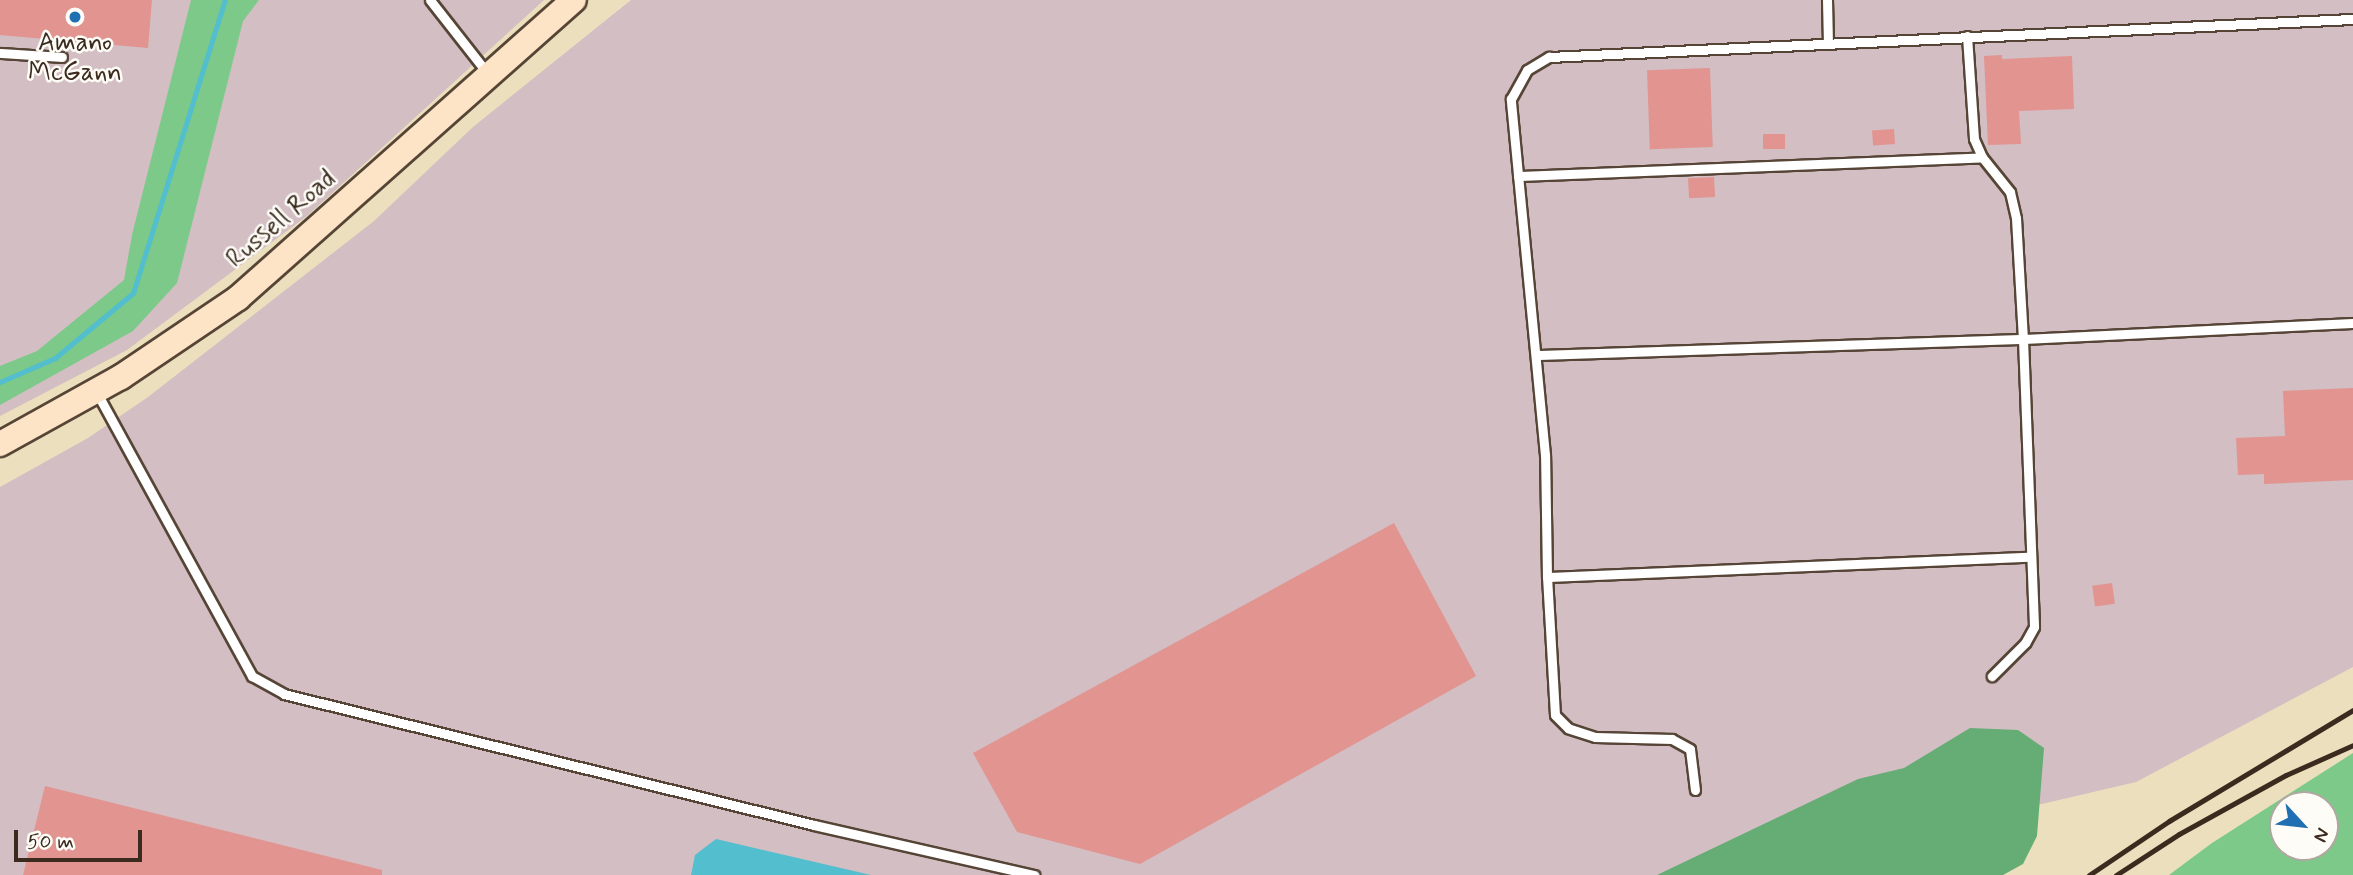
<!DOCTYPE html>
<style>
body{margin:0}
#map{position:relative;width:2353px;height:875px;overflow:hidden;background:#ecdfbd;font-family:Mynerve,sans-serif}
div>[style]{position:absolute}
.industrial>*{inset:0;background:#d2bec3}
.green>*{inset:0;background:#7cc989}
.forest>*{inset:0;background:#65ad75}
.water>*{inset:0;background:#52bece}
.stream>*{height:5px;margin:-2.5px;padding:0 2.5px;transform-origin:2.5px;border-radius:2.5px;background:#52bece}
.building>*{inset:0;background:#e19490;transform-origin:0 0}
.roads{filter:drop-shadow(2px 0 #564536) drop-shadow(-2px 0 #564536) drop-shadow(0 2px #564536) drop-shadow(0 -2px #564536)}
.lane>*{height:9px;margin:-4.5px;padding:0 4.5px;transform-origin:4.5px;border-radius:4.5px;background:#fff}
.secondary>*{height:24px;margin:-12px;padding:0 12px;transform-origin:12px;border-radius:12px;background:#fee4c6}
.rail>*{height:5px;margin:-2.5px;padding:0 2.5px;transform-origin:2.5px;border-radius:2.5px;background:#3b2a1e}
.dots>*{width:19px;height:19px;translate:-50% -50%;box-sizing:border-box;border:4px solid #fdfcf7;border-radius:50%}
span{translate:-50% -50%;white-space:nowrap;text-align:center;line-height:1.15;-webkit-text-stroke:5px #fdfcf7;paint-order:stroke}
.poi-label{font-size:26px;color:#3b2a1e}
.street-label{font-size:26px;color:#3b2a1e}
.north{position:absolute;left:2269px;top:791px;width:70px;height:70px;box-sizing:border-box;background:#fdfcf7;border:2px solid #afa8a0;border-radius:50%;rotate:117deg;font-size:19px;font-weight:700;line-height:28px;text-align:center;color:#3b2a1e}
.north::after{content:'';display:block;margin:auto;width:24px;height:32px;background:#1f6fb2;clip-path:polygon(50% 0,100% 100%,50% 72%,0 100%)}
.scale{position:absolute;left:14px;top:830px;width:128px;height:32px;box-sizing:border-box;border:4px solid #3b2a1e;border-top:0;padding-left:9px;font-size:21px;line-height:24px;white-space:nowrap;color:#3b2a1e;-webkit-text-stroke:5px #fdfcf7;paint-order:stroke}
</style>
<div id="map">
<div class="industrial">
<div style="clip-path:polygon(0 0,544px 0,307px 216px,127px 350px,0 416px)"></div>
<div style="clip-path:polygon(631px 0,2353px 0,2353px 667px,2136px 782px,1736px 875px,0 875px,0 487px,88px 438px,148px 397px,374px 221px,473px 127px)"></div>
</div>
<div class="green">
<div style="clip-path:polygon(191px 0,259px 0,243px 21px,177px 283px,133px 331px,0 405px,0 366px,37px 351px,124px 280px,132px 235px)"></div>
<div style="clip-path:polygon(evenodd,2353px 753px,2353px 875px,2169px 875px,2212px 843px,2353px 753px,2325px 805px,2325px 847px,2283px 847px,2283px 805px,2325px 805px)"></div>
</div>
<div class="forest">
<div style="clip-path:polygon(1970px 728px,2018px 730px,2044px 748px,2037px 836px,2023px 864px,2003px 875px,1657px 875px,1858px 779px,1904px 768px)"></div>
</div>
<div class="water">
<div style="clip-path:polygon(716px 839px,871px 875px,691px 875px,695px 855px)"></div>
</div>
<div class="stream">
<div style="left:0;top:382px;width:60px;rotate:-23.6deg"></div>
<div style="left:55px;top:358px;width:102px;rotate:-39.8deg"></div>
<div style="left:133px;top:293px;width:307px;rotate:-72.6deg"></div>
</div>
<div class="building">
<div style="clip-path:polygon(0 0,152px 0,148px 48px,0 35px)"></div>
<div style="clip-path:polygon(2002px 55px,2002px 59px,2072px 56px,2074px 109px,2019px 111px,2021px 144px,1988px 145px,1984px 56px)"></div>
<div style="left:1710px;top:68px;width:79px;height:63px;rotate:88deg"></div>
<div style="left:1894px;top:129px;width:15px;height:22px;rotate:86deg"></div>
<div style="left:1785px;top:134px;width:15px;height:22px;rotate:90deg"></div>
<div style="left:1714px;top:177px;width:20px;height:26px;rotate:87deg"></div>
<div style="clip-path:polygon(2353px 388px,2353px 480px,2264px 484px,2264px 474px,2238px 475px,2236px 438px,2285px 436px,2283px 391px)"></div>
<div style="clip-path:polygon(1394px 523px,1476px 676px,1140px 864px,1017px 832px,973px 753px)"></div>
<div style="left:2112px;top:583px;width:21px;height:20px;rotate:82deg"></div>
<div style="clip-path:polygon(45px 786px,382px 870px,382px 875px,23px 875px)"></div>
</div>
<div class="roads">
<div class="lane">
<div style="left:430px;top:0;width:94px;rotate:51.9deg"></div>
<div style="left:1827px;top:0;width:43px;rotate:88.7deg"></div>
<div style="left:1967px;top:36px;width:103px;rotate:86.1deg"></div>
<div style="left:1974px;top:139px;width:20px;rotate:66deg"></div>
<div style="left:1982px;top:157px;width:45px;rotate:51.3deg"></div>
<div style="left:2010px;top:192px;width:27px;rotate:77deg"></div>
<div style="left:2016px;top:218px;width:121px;rotate:86.7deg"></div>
<div style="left:2023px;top:339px;width:288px;rotate:87.8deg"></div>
<div style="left:2034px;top:627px;width:18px;rotate:119deg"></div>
<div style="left:2025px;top:643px;width:47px;rotate:135deg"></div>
<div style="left:0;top:53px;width:62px;rotate:3.7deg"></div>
<div style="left:1518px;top:176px;width:464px;rotate:-2.3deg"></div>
<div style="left:1536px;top:355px;width:487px;rotate:-1.9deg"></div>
<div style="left:2023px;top:339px;width:330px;rotate:-2.8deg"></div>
<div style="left:97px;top:393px;width:323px;rotate:61.3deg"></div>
<div style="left:252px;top:676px;width:37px;rotate:29deg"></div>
<div style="left:284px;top:694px;width:546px;rotate:13.88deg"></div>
<div style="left:814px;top:825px;width:226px;rotate:12.8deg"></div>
<div style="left:1547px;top:577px;width:483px;rotate:-2.4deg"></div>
<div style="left:1695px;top:790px;width:41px;rotate:-97deg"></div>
<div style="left:1690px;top:749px;width:21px;rotate:-151deg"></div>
<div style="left:1672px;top:739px;width:77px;rotate:-178.5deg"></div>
<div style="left:1595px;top:737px;width:28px;rotate:-162deg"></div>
<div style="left:1568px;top:728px;width:18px;rotate:-135deg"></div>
<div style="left:1555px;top:715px;width:138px;rotate:-93.3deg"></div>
<div style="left:1547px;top:577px;width:122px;rotate:-90.9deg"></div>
<div style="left:1545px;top:455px;width:358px;rotate:-95.5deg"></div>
<div style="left:1511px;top:99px;width:33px;rotate:-61deg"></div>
<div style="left:1527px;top:70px;width:26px;rotate:-31deg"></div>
<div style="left:1549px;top:57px;width:805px;rotate:-2.71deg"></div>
</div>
<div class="secondary">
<div style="left:0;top:444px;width:138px;rotate:-29deg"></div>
<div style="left:121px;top:377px;width:141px;rotate:-34deg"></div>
<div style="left:238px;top:298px;width:449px;rotate:-41.6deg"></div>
</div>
</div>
<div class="rail">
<div style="left:2089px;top:875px;width:97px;rotate:-34deg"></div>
<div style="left:2169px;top:821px;width:215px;rotate:-31.1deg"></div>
<div style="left:2116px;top:875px;width:75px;rotate:-33.1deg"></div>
<div style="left:2179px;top:834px;width:122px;rotate:-28.9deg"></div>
<div style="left:2286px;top:775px;width:73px;rotate:-24.1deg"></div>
</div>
<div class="dots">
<div style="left:75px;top:17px;background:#1f6fb2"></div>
</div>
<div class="poi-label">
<span style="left:75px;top:59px">Amano<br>McGann</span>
</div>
<div class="street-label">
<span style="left:282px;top:220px;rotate:-41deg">Russell Road</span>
</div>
<div class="north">N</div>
<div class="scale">50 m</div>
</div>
